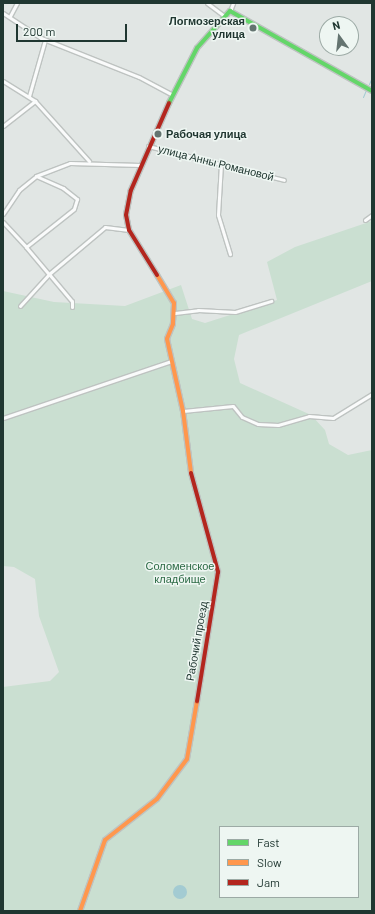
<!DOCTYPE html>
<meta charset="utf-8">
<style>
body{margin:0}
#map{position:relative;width:375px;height:914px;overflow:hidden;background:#e1e6e4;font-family:Barlow,sans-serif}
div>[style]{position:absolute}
.green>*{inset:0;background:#cadfd1}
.water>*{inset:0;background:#a3cbd2}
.round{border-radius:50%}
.stream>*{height:1px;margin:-0.5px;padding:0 0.5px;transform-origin:0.5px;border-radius:0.5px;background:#a3cbd2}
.roads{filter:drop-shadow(1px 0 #bec3c1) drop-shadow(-1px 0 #bec3c1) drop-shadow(0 1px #bec3c1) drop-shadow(0 -1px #bec3c1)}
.street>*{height:3px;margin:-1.5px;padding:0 1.5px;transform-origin:1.5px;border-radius:1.5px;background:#fafbfb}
.fast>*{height:4px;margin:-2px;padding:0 2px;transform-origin:2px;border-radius:2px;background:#63d668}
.slow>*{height:4px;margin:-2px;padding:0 2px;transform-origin:2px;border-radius:2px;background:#ff974d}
.jam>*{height:4px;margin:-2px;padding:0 2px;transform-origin:2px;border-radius:2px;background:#b3261e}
.dots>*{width:11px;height:11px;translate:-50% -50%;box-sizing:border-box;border:2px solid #eef6f2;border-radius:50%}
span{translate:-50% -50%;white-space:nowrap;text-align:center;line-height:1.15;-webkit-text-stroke:3px #eef6f2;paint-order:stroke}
.poi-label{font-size:11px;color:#203731;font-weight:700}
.right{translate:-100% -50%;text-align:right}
.left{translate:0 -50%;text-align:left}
.street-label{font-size:11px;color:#203731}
.park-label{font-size:11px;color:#2d6b46}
.frame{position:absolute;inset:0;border:4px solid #203731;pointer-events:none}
.legend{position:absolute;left:219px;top:826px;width:140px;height:72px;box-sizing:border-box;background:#eef6f2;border:1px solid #9caaa5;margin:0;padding:5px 7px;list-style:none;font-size:12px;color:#203731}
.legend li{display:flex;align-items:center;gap:8px;height:20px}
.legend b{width:20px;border:1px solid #9caaa5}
.north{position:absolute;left:319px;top:16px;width:40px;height:40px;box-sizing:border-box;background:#eef6f2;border:1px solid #9caaa5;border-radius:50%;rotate:345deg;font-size:11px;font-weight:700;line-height:16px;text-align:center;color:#203731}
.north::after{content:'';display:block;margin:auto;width:14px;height:18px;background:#647470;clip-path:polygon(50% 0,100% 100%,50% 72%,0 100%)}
.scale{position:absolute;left:16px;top:24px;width:111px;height:18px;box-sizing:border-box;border:2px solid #203731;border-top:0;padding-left:5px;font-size:12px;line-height:14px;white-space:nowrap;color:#203731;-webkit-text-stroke:3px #eef6f2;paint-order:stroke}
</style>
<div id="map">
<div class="green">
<div style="clip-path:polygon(evenodd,372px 221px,372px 281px,239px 335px,234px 359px,240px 383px,311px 415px,325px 430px,329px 444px,348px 455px,372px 450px,372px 911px,3px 911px,3px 687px,50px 681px,59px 672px,39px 616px,35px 579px,14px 567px,3px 566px,3px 291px,54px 302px,125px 306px,181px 285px,192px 319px,205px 323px,277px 300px,267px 262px,295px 247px,372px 221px,220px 827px,358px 827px,358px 897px,220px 897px,220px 827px)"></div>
</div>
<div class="water">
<div class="round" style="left:173px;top:885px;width:14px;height:14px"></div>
</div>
<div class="stream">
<div style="left:369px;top:84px;width:8px;rotate:-67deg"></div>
<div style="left:363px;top:97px;width:8px;rotate:-67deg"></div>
</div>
<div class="roads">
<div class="street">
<div style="left:207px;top:3px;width:21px;rotate:37deg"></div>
<div style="left:230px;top:11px;width:9px;rotate:-69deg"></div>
<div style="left:3px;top:13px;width:45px;rotate:33.3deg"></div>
<div style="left:41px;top:38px;width:105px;rotate:21.7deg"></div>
<div style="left:139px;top:77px;width:38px;rotate:28deg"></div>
<div style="left:10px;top:16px;width:15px;rotate:-62deg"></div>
<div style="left:3px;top:81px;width:38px;rotate:32deg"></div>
<div style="left:35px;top:101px;width:81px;rotate:48deg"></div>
<div style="left:29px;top:96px;width:58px;rotate:-74.1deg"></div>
<div style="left:3px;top:126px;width:41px;rotate:-38deg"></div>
<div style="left:148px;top:146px;width:140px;rotate:14deg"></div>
<div style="left:221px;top:164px;width:51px;rotate:93.4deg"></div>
<div style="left:218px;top:215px;width:41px;rotate:72.9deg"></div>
<div style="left:36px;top:176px;width:30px;rotate:24deg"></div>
<div style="left:63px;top:188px;width:18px;rotate:38deg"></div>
<div style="left:77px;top:199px;width:10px;rotate:107deg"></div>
<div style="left:74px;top:209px;width:61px;rotate:141.6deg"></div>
<div style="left:26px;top:247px;width:35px;rotate:50deg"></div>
<div style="left:49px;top:274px;width:73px;rotate:-40deg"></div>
<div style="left:105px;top:227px;width:24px;rotate:7deg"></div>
<div style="left:3px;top:214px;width:29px;rotate:-56deg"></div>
<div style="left:19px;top:190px;width:22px;rotate:-39deg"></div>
<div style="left:36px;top:176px;width:36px;rotate:-21deg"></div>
<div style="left:70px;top:163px;width:70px;rotate:1.6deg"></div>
<div style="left:365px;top:220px;width:9px;rotate:-36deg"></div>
<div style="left:3px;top:222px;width:34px;rotate:47deg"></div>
<div style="left:20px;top:306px;width:43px;rotate:-47.8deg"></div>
<div style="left:49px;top:274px;width:35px;rotate:50deg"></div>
<div style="left:72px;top:301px;width:6px;rotate:90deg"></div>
<div style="left:175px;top:313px;width:23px;rotate:-7deg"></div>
<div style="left:198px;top:310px;width:37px;rotate:3deg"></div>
<div style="left:235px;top:312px;width:38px;rotate:-17deg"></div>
<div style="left:183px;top:411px;width:50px;rotate:-5.7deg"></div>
<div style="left:233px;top:406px;width:14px;rotate:51deg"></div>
<div style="left:242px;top:417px;width:17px;rotate:24deg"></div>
<div style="left:258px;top:424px;width:20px;rotate:3deg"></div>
<div style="left:278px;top:425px;width:32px;rotate:-16deg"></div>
<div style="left:309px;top:416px;width:24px;rotate:5deg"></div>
<div style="left:333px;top:418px;width:46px;rotate:-31.6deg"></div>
<div style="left:3px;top:418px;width:177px;rotate:-18.7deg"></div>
</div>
<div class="fast">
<div style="left:169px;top:103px;width:62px;rotate:-63deg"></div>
<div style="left:197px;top:48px;width:50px;rotate:-48.3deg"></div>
<div style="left:230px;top:11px;width:163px;rotate:29.4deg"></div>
</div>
<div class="slow">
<div style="left:157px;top:275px;width:33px;rotate:59deg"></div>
<div style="left:174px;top:303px;width:21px;rotate:93deg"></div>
<div style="left:173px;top:324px;width:16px;rotate:112deg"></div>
<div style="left:167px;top:339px;width:74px;rotate:77.5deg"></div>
<div style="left:183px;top:411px;width:63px;rotate:82.6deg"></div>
<div style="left:80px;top:911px;width:75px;rotate:-70.6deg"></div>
<div style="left:105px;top:840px;width:66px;rotate:-38.3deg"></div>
<div style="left:157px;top:799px;width:50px;rotate:-53.1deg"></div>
<div style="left:187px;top:759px;width:59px;rotate:-80.2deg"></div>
</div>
<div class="jam">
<div style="left:157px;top:275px;width:53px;rotate:-121.9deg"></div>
<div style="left:129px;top:230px;width:15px;rotate:-101deg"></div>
<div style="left:126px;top:215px;width:25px;rotate:-79deg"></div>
<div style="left:131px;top:190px;width:95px;rotate:-66.4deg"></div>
<div style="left:191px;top:473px;width:103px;rotate:74.7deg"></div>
<div style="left:218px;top:572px;width:131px;rotate:99.2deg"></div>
</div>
</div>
<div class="dots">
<div style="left:253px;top:28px;background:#647470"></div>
<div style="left:158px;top:134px;background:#647470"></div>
</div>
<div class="poi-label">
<span class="right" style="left:245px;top:28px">Логмозерская<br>улица</span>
<span class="left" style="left:166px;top:134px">Рабочая улица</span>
</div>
<div class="street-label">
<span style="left:216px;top:163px;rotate:14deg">улица Анны Романовой</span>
<span style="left:197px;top:641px;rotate:-80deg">Рабочий проезд</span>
</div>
<div class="park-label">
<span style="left:180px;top:573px">Соломенское<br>кладбище</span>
</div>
<div class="frame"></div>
<ul class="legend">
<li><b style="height:5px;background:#63d668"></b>Fast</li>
<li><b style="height:5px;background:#ff974d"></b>Slow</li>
<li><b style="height:5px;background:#b3261e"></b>Jam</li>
</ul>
<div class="north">N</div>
<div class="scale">200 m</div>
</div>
